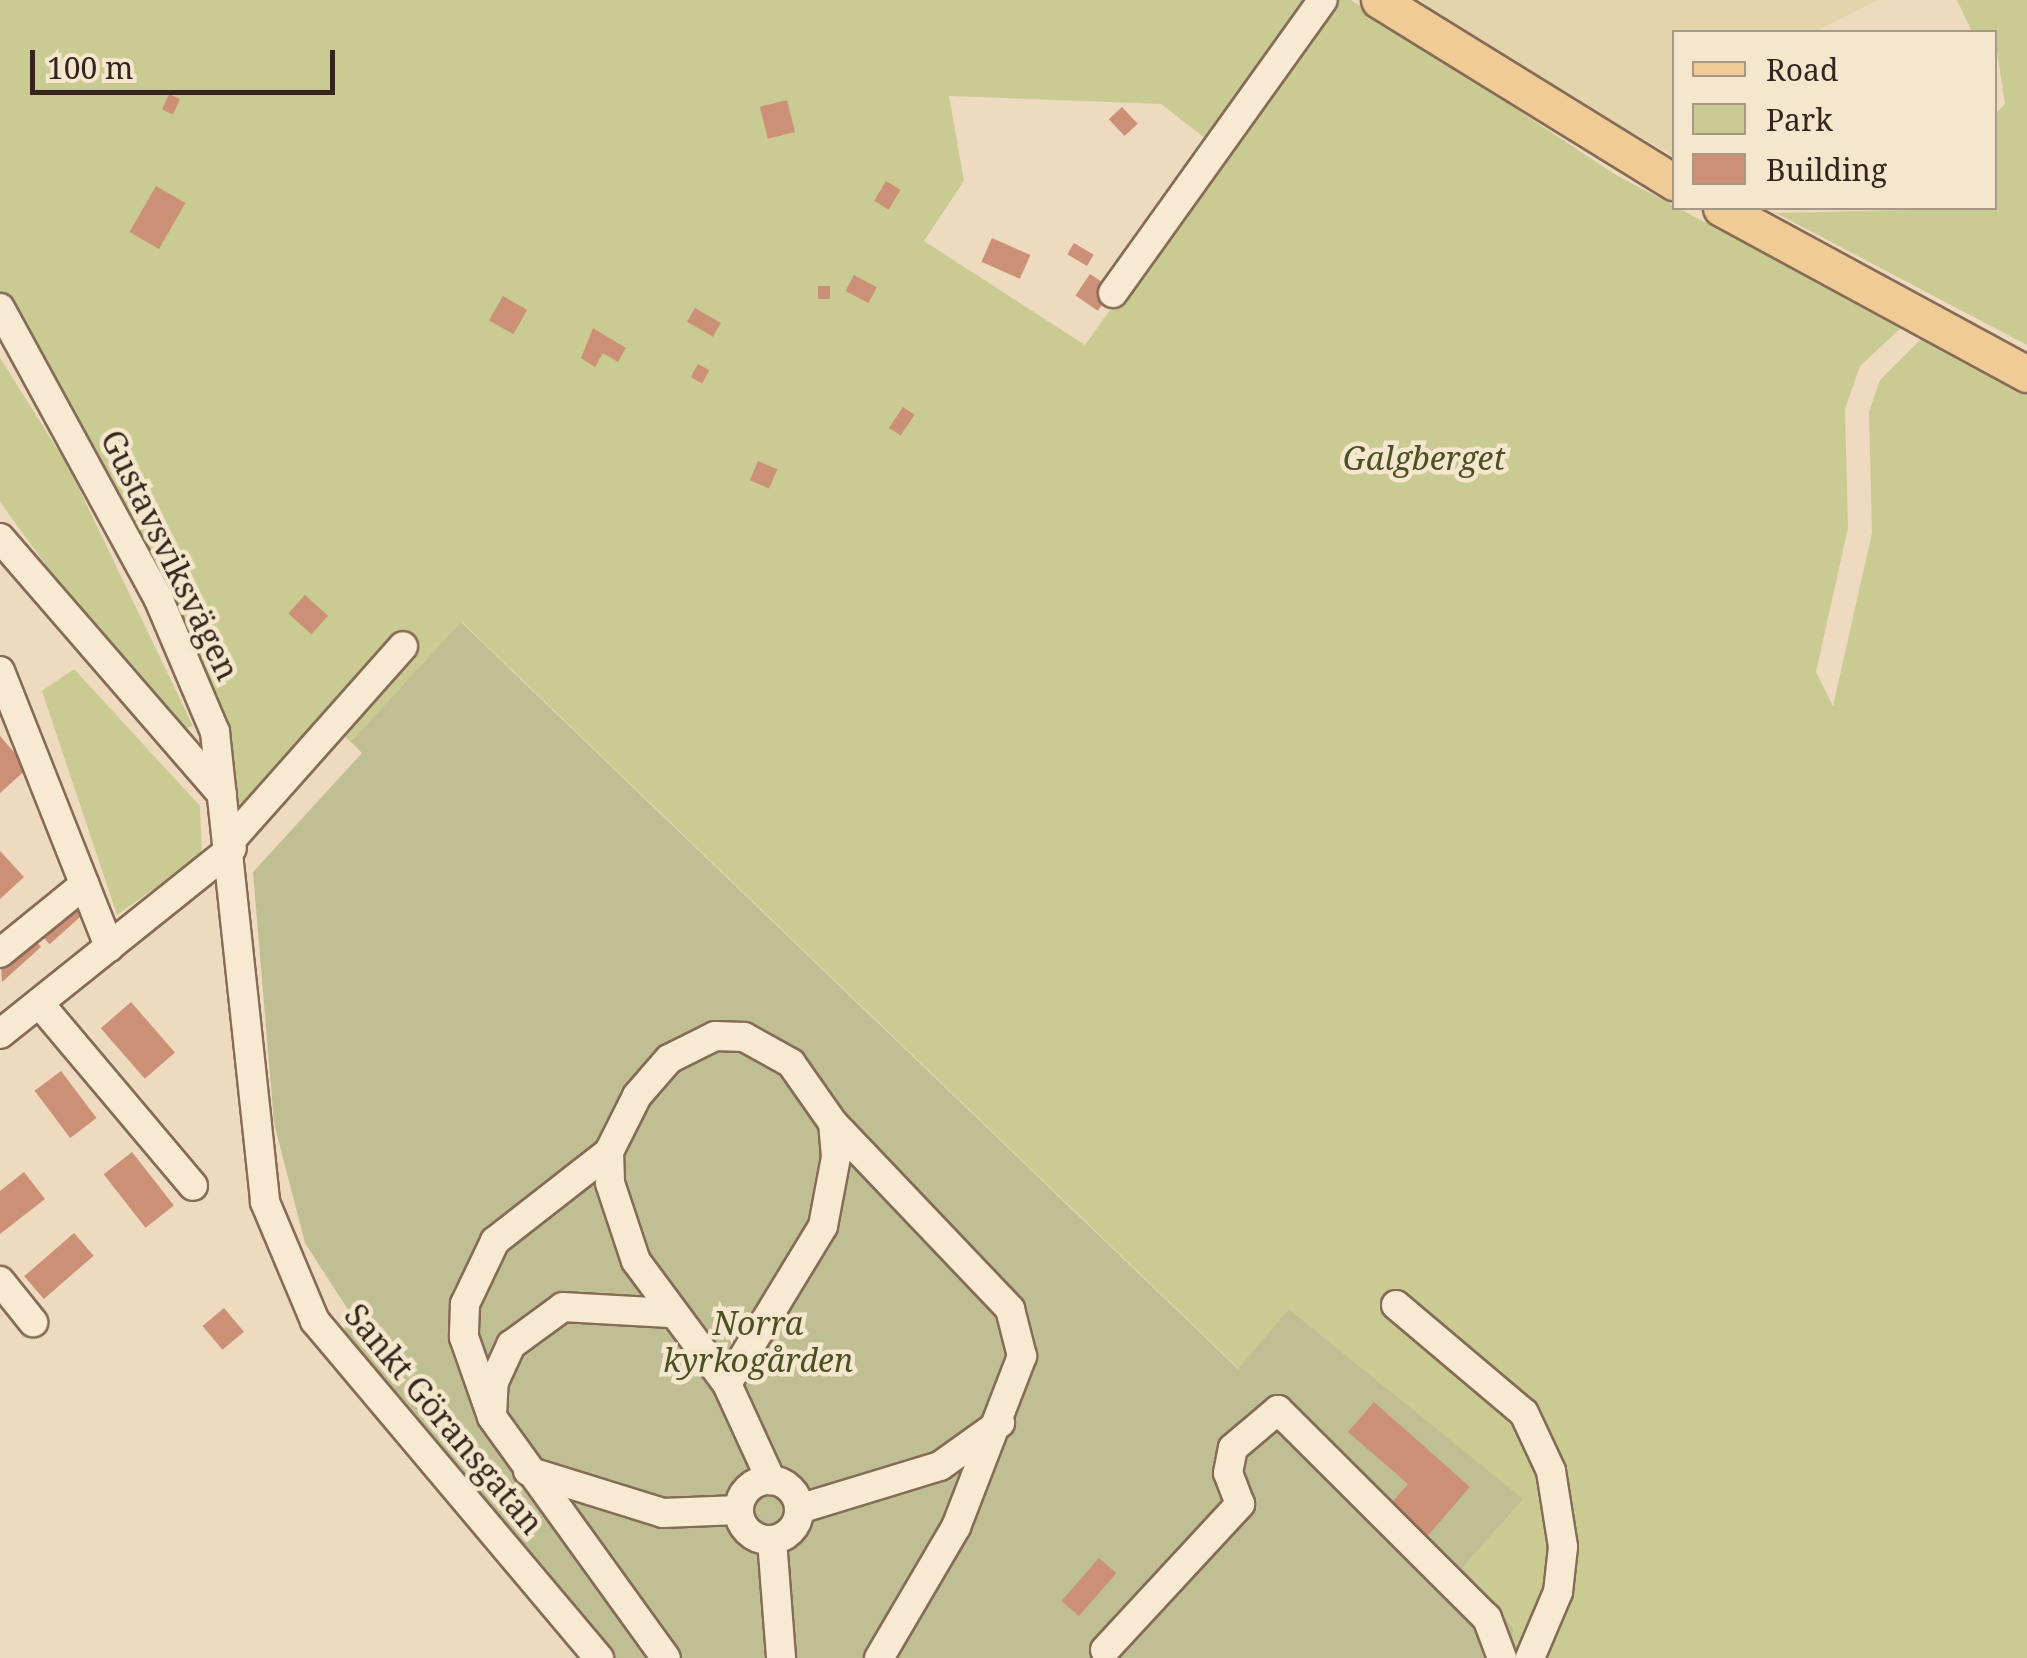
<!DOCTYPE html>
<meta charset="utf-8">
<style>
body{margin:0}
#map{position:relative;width:2027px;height:1658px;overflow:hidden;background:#eddabf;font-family:"Noto Serif",serif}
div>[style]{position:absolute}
.farmland>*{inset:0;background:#e3d4ac}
.green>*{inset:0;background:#cacb93}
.cemetery>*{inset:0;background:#bfbf93}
.building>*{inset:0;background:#cb9075;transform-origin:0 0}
.roads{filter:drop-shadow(2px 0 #866b57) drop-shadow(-2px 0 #866b57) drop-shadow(0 2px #866b57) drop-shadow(0 -2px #866b57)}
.minor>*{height:28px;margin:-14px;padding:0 14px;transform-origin:14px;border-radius:14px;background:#f8e9d2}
.minor>.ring{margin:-14px;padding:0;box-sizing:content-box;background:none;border:28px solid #f8e9d2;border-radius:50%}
.major>*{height:35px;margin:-17.5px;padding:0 17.5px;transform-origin:17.5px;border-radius:17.5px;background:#f1cb96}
span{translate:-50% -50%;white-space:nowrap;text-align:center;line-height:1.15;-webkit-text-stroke:9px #f5e6ce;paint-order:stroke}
.park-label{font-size:32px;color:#4b5123;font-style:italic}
.street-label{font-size:32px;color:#35251c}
.legend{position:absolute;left:1672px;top:30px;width:325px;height:180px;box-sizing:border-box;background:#f5e6ce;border:2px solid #a89987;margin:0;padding:12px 18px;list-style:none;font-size:30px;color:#35251c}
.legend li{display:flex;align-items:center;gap:20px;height:50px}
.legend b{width:50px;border:2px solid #a89987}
.scale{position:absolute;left:30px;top:50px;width:305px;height:45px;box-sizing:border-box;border:5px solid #35251c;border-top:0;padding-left:12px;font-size:30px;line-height:35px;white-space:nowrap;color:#35251c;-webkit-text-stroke:8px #f5e6ce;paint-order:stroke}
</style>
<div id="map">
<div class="farmland">
<div style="clip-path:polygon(1420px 0,1878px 0,1815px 32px,1674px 32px,1674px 156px,1454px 31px)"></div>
</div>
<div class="green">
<div style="clip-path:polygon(evenodd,0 0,1351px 0,1616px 175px,1902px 327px,1860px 366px,1845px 409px,1848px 528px,1816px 672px,1833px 706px,1872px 533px,1869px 412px,1880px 380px,1922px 338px,2027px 394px,2027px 1658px,1514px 1658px,1513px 1627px,1463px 1567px,1522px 1499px,1289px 1309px,1239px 1369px,462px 622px,351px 743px,331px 721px,240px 811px,233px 751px,85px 443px,0 294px,0 0,949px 96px,1161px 104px,1223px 152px,1085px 345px,924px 241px,964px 181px,949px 96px)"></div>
<div style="clip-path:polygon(1957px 0,2027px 0,2027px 345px,1776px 213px,1994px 208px,1995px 114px,2005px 104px,1994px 32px,1972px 32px)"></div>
<div style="clip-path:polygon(0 358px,68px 466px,193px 726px,171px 733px,154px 714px,0 502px)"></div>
<div style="clip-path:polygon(74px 669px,200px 806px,202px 855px,117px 915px,42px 691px)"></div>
</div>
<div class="cemetery">
<div style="clip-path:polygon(461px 622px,1238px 1369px,1289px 1309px,1523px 1499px,1463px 1567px,1513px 1627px,1514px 1658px,610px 1658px,343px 1330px,354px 1319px,305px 1243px,274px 1123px,253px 872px,362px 753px,351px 742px)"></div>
</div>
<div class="building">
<div style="left:169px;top:94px;width:12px;height:17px;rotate:24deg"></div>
<div style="left:787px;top:100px;width:33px;height:28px;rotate:76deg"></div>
<div style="left:1122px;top:107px;width:23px;height:18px;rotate:47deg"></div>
<div style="left:886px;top:181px;width:17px;height:23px;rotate:31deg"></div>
<div style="left:156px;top:186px;width:34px;height:53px;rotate:30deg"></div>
<div style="left:992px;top:238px;width:42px;height:26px;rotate:24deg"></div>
<div style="left:1074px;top:243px;width:23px;height:13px;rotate:31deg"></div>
<div style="left:1090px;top:274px;width:27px;height:26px;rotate:34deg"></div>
<div style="left:854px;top:275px;width:26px;height:18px;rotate:28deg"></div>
<div style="left:818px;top:286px;width:12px;height:13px"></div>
<div style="left:503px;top:296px;width:28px;height:28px;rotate:30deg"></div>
<div style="left:695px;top:308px;width:30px;height:16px;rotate:30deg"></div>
<div style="clip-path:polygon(593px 328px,626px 348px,618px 362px,603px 353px,595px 367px,581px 358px)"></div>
<div style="left:698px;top:364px;width:13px;height:15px;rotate:29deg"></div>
<div style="left:903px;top:407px;width:14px;height:25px;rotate:34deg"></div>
<div style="left:758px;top:461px;width:21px;height:21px;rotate:23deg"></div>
<div style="left:305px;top:595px;width:31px;height:25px;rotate:42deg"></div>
<div style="clip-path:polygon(0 736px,28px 768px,0 793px)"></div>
<div style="clip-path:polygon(0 851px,24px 877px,0 899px)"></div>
<div style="left:73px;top:891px;width:24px;height:53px;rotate:48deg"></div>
<div style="clip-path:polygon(25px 928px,41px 947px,2px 982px,0 951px)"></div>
<div style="left:131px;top:1002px;width:67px;height:40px;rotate:49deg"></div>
<div style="left:61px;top:1071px;width:59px;height:33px;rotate:53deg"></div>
<div style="left:132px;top:1152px;width:68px;height:36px;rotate:52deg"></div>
<div style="clip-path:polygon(24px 1172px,45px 1199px,0 1234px,0 1191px)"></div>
<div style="left:74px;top:1233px;width:30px;height:66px;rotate:49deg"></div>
<div style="left:224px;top:1308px;width:31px;height:28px;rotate:50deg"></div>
<div style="clip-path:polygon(1374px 1402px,1470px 1487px,1424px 1540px,1387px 1508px,1408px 1484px,1348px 1432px)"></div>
<div style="left:1099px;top:1558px;width:23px;height:57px;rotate:41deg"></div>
</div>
<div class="roads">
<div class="minor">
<div style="left:1113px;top:293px;width:360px;rotate:-54.4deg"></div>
<div style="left:0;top:308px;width:332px;rotate:61.4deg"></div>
<div style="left:159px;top:600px;width:143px;rotate:67deg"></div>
<div style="left:215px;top:732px;width:473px;rotate:83.9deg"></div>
<div style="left:265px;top:1202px;width:129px;rotate:67.2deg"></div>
<div style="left:315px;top:1321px;width:441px;rotate:49.9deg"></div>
<div style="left:0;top:538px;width:339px;rotate:49.1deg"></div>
<div style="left:0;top:671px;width:297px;rotate:68.4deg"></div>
<div style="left:231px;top:840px;width:259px;rotate:-48.4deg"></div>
<div style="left:0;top:953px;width:109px;rotate:-39.1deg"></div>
<div style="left:39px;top:1003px;width:239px;rotate:49.9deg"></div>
<div style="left:0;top:1034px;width:297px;rotate:-38.7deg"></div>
<div style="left:833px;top:1123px;width:257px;rotate:46.4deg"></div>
<div style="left:1010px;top:1309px;width:49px;rotate:75.7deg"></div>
<div style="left:1022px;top:1356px;width:183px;rotate:111.1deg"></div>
<div style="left:956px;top:1527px;width:152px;rotate:120.4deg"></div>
<div style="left:609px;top:1152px;width:145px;rotate:142deg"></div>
<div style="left:495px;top:1241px;width:70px;rotate:115.5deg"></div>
<div style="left:465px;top:1304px;width:33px;rotate:92deg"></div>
<div style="left:464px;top:1337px;width:85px;rotate:70.7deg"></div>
<div style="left:492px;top:1417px;width:297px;rotate:54.2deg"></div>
<div style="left:0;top:1281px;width:53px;rotate:51.2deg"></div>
<div style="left:1396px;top:1305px;width:167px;rotate:40.2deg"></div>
<div style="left:1524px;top:1413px;width:64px;rotate:65deg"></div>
<div style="left:1551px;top:1471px;width:77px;rotate:81deg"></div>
<div style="left:1563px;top:1547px;width:45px;rotate:96.3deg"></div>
<div style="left:1558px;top:1592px;width:72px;rotate:113deg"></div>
<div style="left:727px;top:1384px;width:185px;rotate:-58.7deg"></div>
<div style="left:823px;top:1226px;width:70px;rotate:-79.3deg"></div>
<div style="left:836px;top:1157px;width:34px;rotate:-95deg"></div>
<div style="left:833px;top:1123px;width:73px;rotate:-125deg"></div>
<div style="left:791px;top:1063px;width:54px;rotate:-151deg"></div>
<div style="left:744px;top:1037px;width:29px;rotate:-178deg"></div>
<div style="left:715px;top:1036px;width:51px;rotate:153.4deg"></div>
<div style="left:669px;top:1059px;width:49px;rotate:130.9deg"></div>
<div style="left:637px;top:1096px;width:63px;rotate:116.6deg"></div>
<div style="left:609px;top:1152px;width:31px;rotate:88deg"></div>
<div style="left:610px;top:1183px;width:82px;rotate:71.6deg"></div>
<div style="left:636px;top:1261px;width:153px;rotate:53.5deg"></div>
<div style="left:727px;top:1384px;width:106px;rotate:65.4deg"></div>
<div style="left:492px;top:1415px;width:33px;rotate:-87deg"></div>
<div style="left:494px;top:1382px;width:41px;rotate:-65.3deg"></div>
<div style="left:511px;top:1345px;width:64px;rotate:-36.2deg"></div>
<div style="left:563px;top:1307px;width:106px;rotate:3.2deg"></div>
<div style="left:528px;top:1471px;width:141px;rotate:17.3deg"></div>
<div style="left:663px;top:1513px;width:76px;rotate:-2.3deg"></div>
<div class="ring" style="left:739px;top:1480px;width:32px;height:32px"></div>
<div style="left:799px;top:1509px;width:147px;rotate:-17deg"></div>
<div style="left:940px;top:1466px;width:74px;rotate:-35.6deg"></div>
<div style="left:772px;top:1540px;width:118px;rotate:85.6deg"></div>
<div style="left:1105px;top:1650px;width:199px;rotate:-47.2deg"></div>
<div style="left:1240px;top:1504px;width:33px;rotate:-111deg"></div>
<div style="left:1228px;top:1473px;width:25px;rotate:-79deg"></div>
<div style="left:1233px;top:1448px;width:59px;rotate:-40.2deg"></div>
<div style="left:1278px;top:1410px;width:295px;rotate:44.9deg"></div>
<div style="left:1487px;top:1618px;width:43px;rotate:69.4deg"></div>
</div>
<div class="major">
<div style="left:1379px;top:0;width:347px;rotate:31.7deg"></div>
<div style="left:1721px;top:208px;width:348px;rotate:28.5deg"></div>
</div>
</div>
<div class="park-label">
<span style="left:1424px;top:458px">Galgberget</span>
<span style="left:758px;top:1342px">Norra<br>kyrkogården</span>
</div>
<div class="street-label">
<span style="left:170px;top:555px;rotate:64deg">Gustavsviksvägen</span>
<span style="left:444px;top:1419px;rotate:50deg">Sankt Göransgatan</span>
</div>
<ul class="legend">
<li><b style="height:12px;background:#f1cb96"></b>Road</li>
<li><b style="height:28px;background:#cacb93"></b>Park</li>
<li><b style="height:28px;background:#cb9075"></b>Building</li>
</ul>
<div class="scale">100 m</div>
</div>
